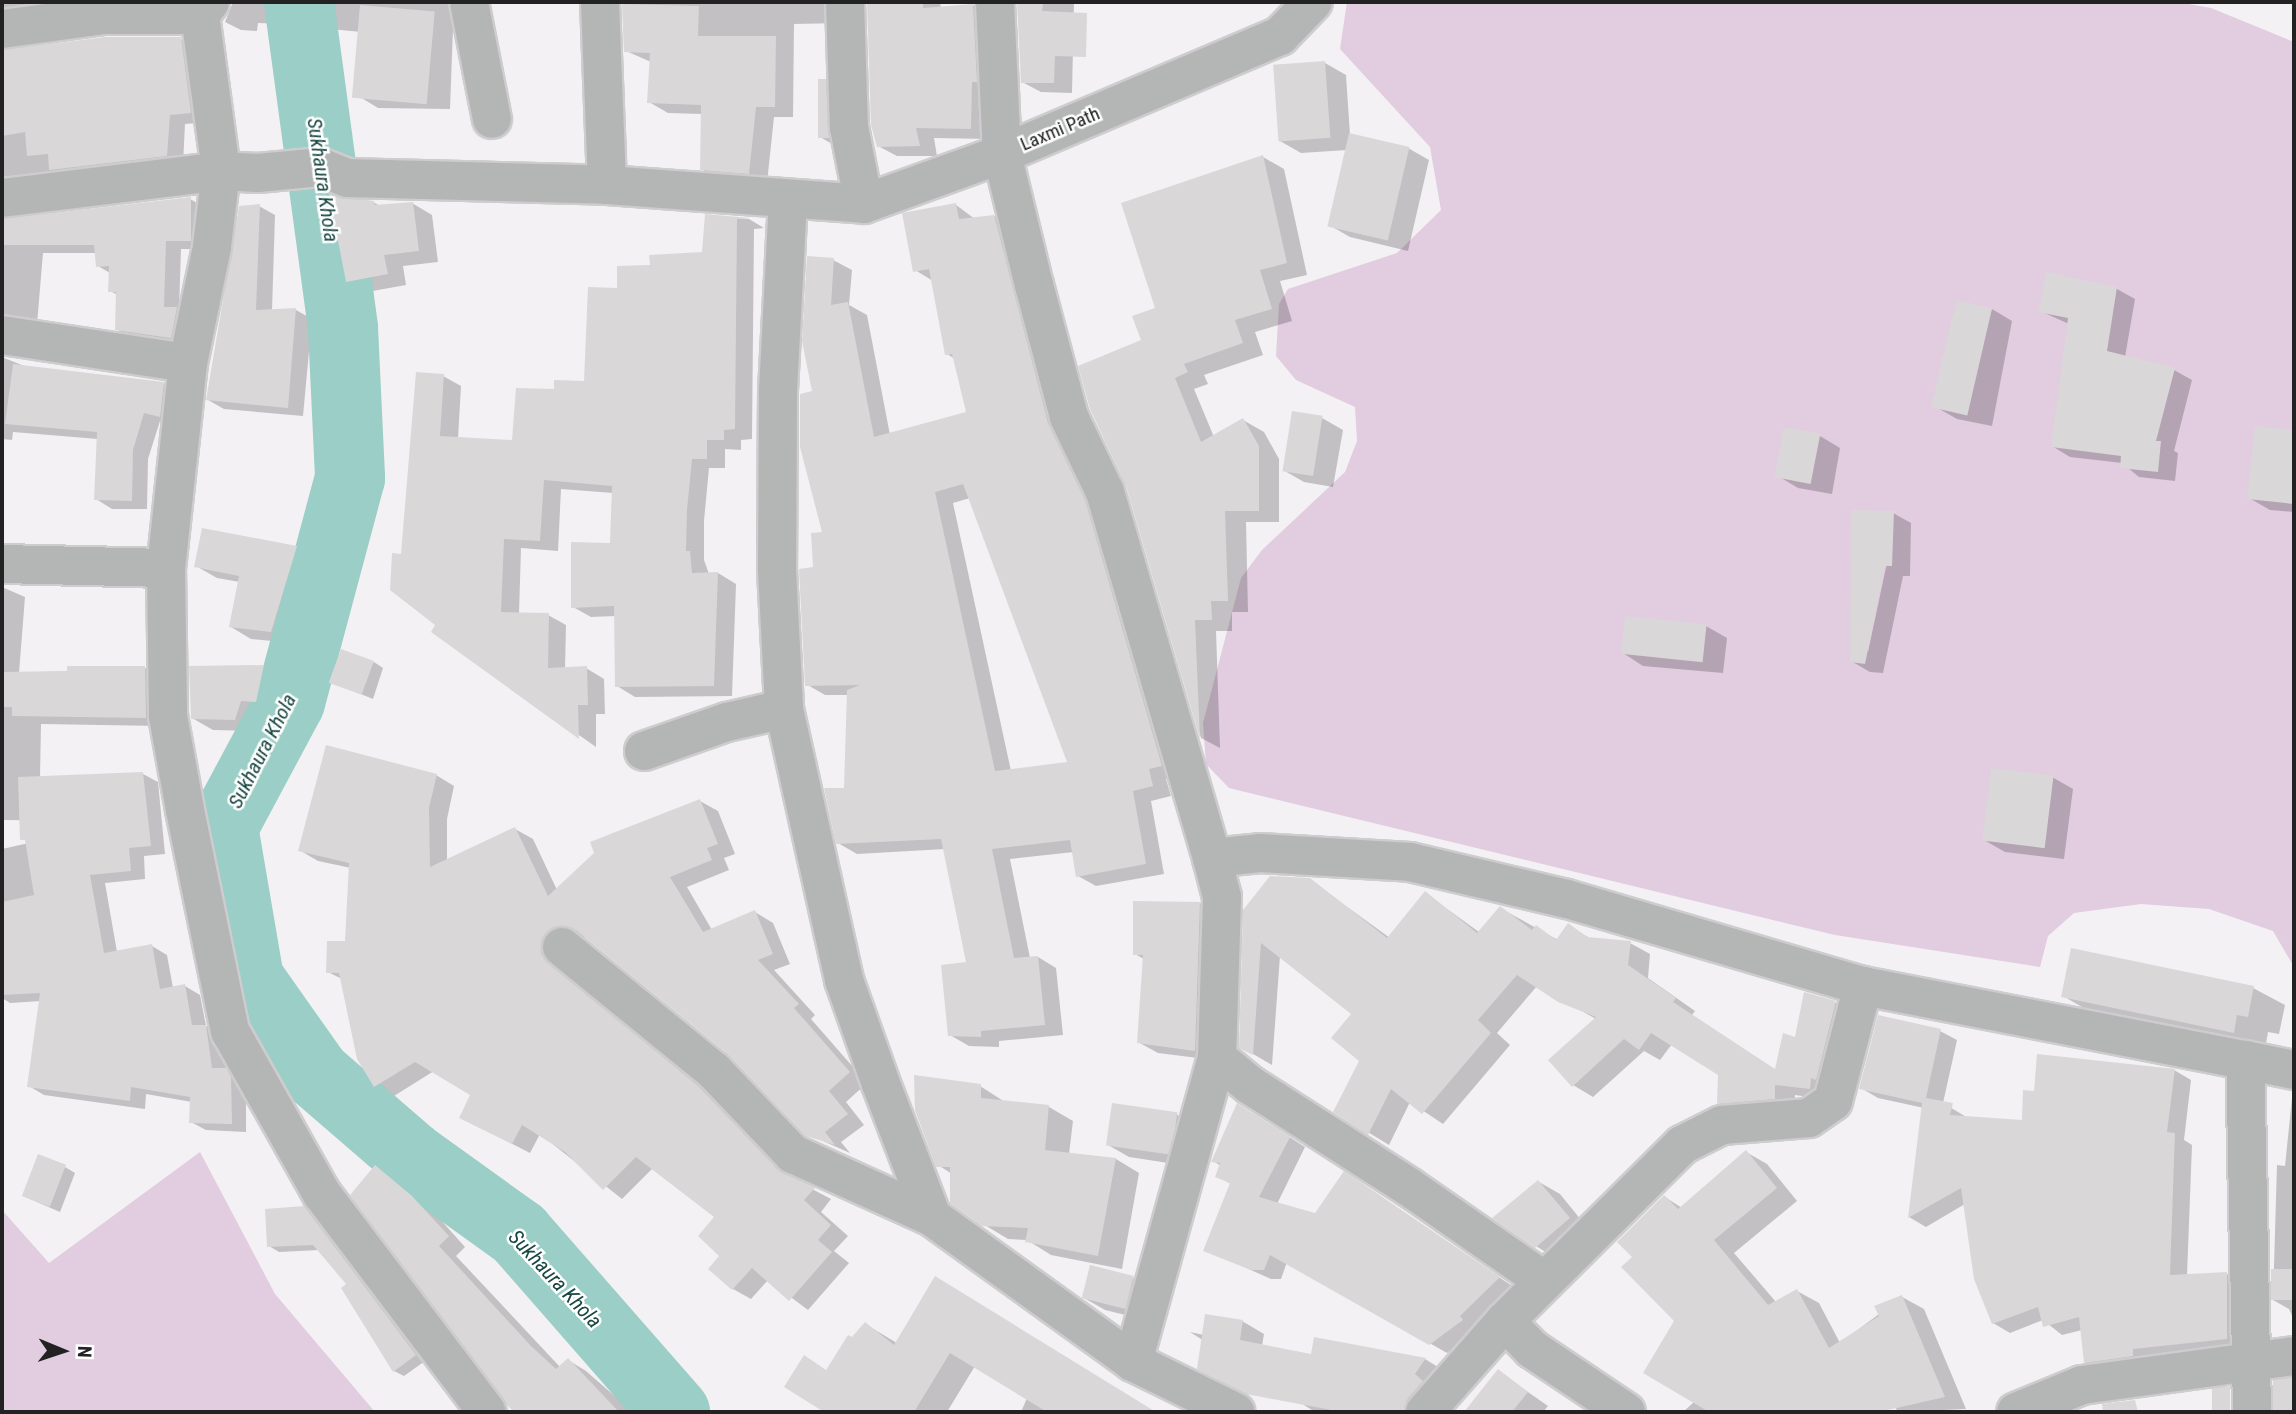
<!DOCTYPE html>
<style>
body{margin:0}
#map{position:relative;width:2296px;height:1414px;overflow:hidden;background:#f3f1f3;font-family:"Roboto Condensed",sans-serif}
div>[style]{position:absolute}
.green>*{inset:0;background:#e2cce0}
.shadow>*{inset:0;background:#0003}
.river>*{height:70px;margin:-35px;padding:0 35px;transform-origin:35px;border-radius:35px;background:#9acec6}
.building>*{inset:0;background:#dad7d9;transform-origin:0 0}
.roads{filter:drop-shadow(2px 0 #ceccce) drop-shadow(-2px 0 #ceccce) drop-shadow(0 2px #ceccce) drop-shadow(0 -2px #ceccce)}
.minor>*{height:38px;margin:-19px;padding:0 19px;transform-origin:19px;border-radius:19px;background:#b4b6b6}
span{translate:-50% -50%;white-space:nowrap;text-align:center;line-height:1.15;-webkit-text-stroke:5px #fff;paint-order:stroke}
.street-label{font-size:19px;color:#232223}
.water-label{font-size:21px;color:#194742;font-style:italic}
.frame{position:absolute;inset:0;border:4px solid #232223;pointer-events:none}
.north{position:absolute;left:28px;top:1316px;width:70px;height:70px;-webkit-text-stroke:5px #fff;paint-order:stroke;rotate:92deg;font-size:19px;font-weight:700;line-height:28px;text-align:center;color:#232223}
.north::after{content:'';display:block;margin:auto;width:24px;height:32px;background:#232223;clip-path:polygon(50% 0,100% 100%,50% 72%,0 100%)}
</style>
<div id="map">
<div class="green">
<div style="clip-path:polygon(1347px 2px,2177px 2px,2211px 8px,2294px 42px,2294px 967px,2273px 931px,2209px 909px,2141px 904px,2074px 913px,2048px 936px,2040px 967px,1835px 935px,1229px 788px,1206px 764px,1203px 723px,1241px 578px,1262px 550px,1345px 472px,1357px 441px,1355px 407px,1296px 380px,1276px 356px,1279px 304px,1288px 289px,1397px 253px,1441px 210px,1430px 147px,1340px 49px)"></div>
<div style="clip-path:polygon(200px 1152px,275px 1294px,375px 1412px,2px 1412px,2px 1210px,49px 1263px)"></div>
</div>
<div class="shadow">
<div style="clip-path:polygon(2px 2px,116px 2px,2px 26px)"></div>
<div style="clip-path:polygon(233px 2px,282px 2px,284px 24px,258px 23px,257px 31px,241px 30px,225px 22px)"></div>
<div style="clip-path:polygon(303px 2px,454px 2px,450px 109px,378px 108px,360px 97px,361px 32px,321px 28px,302px 18px)"></div>
<div style="clip-path:polygon(624px 2px,844px 2px,842px 23px,794px 24px,793px 117px,774px 117px,767px 183px,720px 180px,701px 169px,702px 114px,668px 113px,649px 102px,651px 62px,626px 51px)"></div>
<div style="clip-path:polygon(869px 2px,940px 2px,941px 8px,973px 5px,991px 16px,989px 139px,934px 138px,937px 156px,897px 156px,878px 146px,873px 124px)"></div>
<div style="clip-path:polygon(1019px 2px,1074px 2px,1072px 93px,1041px 92px,1022px 82px)"></div>
<div style="clip-path:polygon(180px 39px,196px 48px,206px 122px,185px 124px,183px 164px,2px 195px,2px 51px)"></div>
<div style="clip-path:polygon(1325px 63px,1346px 75px,1350px 135px,1408px 148px,1429px 160px,1408px 251px,1350px 237px,1329px 225px,1347px 150px,1301px 153px,1280px 141px)"></div>
<div style="clip-path:polygon(825px 81px,846px 93px,841px 149px,820px 137px)"></div>
<div style="clip-path:polygon(1263px 157px,1284px 169px,1307px 275px,1280px 281px,1292px 321px,1255px 332px,1263px 355px,1204px 375px,1208px 384px,1194px 389px,1214px 437px,1243px 420px,1264px 432px,1279px 459px,1279px 522px,1246px 522px,1248px 612px,1232px 612px,1232px 631px,1216px 631px,1220px 748px,1201px 738px,1128px 485px,1143px 341px,1158px 309px)"></div>
<div style="clip-path:polygon(190px 199px,206px 208px,206px 249px,181px 249px,179px 310px,192px 318px,186px 346px,132px 338px,116px 329px,118px 295px,110px 291px,110px 273px,98px 266px,97px 253px,43px 253px,37px 324px,2px 333px,2px 220px)"></div>
<div style="clip-path:polygon(373px 202px,380px 206px,412px 203px,432px 215px,438px 262px,403px 266px,406px 285px,367px 292px,347px 281px)"></div>
<div style="clip-path:polygon(evenodd,956px 205px,975px 219px,994px 216px,1013px 227px,1180px 776px,1166px 779px,1171px 796px,1151px 801px,1164px 874px,1096px 886px,1078px 876px,1074px 852px,1010px 859px,1030px 958px,1038px 957px,1056px 968px,1063px 1035px,999px 1041px,999px 1047px,969px 1046px,950px 1035px,968px 964px,945px 849px,857px 854px,838px 843px,846px 789px,849px 695px,825px 695px,806px 684px,815px 568px,824px 534px,815px 392px,833px 260px,852px 270px,849px 305px,867px 315px,890px 435px,968px 413px,955px 359px,947px 354px,933px 281px,915px 270px,956px 205px,970px 498px,1069px 764px,1011px 771px,953px 503px,970px 498px)"></div>
<div style="clip-path:polygon(259px 206px,275px 215px,272px 311px,296px 310px,312px 319px,303px 416px,224px 409px,208px 400px)"></div>
<div style="clip-path:polygon(707px 216px,749px 219px,764px 228px,754px 229px,752px 439px,741px 440px,741px 450px,725px 449px,725px 468px,709px 468px,704px 521px,704px 560px,709px 574px,718px 573px,736px 584px,732px 696px,635px 697px,617px 686px,616px 616px,591px 617px,573px 607px,612px 545px,613px 493px,561px 489px,558px 551px,521px 548px,519px 614px,548px 615px,566px 625px,565px 669px,586px 668px,604px 679px,605px 714px,596px 714px,596px 747px,433px 632px,438px 625px,403px 556px,443px 376px,461px 386px,458px 439px,514px 442px,555px 391px,585px 383px,619px 290px,651px 267px,704px 253px)"></div>
<div style="clip-path:polygon(2047px 274px,2117px 289px,2135px 299px,2125px 357px,2174px 370px,2192px 380px,2174px 451px,2178px 453px,2175px 481px,2139px 477px,2122px 463px,2070px 457px,2052px 446px,2069px 324px,2040px 311px)"></div>
<div style="clip-path:polygon(1992px 309px,2012px 321px,1992px 426px,1957px 419px,1936px 407px)"></div>
<div style="clip-path:polygon(2px 357px,29px 368px,163px 383px,179px 392px,176px 425px,160px 421px,148px 459px,147px 509px,112px 509px,96px 499px,98px 439px,13px 432px,12px 440px,2px 439px)"></div>
<div style="clip-path:polygon(1322px 418px,1343px 430px,1333px 487px,1304px 482px,1283px 470px)"></div>
<div style="clip-path:polygon(2256px 428px,2294px 432px,2294px 512px,2270px 510px,2249px 498px)"></div>
<div style="clip-path:polygon(1820px 436px,1840px 448px,1832px 494px,1798px 488px,1778px 476px)"></div>
<div style="clip-path:polygon(evenodd,1893px 513px,1911px 523px,1910px 576px,1903px 576px,1883px 673px,1870px 672px,1851px 661px,1893px 513px,1885px 557px,1888px 558px,1868px 652px,1868px 643px,1885px 557px)"></div>
<div style="clip-path:polygon(296px 548px,317px 560px,292px 643px,251px 639px,231px 627px,240px 582px,217px 578px,196px 566px)"></div>
<div style="clip-path:polygon(2px 587px,25px 597px,19px 673px,145px 668px,160px 676px,161px 726px,41px 724px,40px 778px,143px 774px,158px 782px,165px 854px,144px 856px,145px 879px,105px 883px,117px 952px,152px 946px,167px 955px,173px 988px,185px 986px,200px 995px,206px 1026px,221px 1036px,226px 1070px,246px 1087px,246px 1132px,206px 1130px,191px 1122px,192px 1102px,146px 1094px,145px 1109px,44px 1095px,29px 1086px,41px 1001px,10px 1003px,2px 998px,2px 849px,100px 827px,100px 821px,2px 820px)"></div>
<div style="clip-path:polygon(1706px 626px,1727px 638px,1723px 673px,1643px 666px,1623px 653px)"></div>
<div style="clip-path:polygon(374px 662px,383px 668px,373px 699px,331px 682px)"></div>
<div style="clip-path:polygon(191px 667px,264px 667px,284px 679px,276px 713px,261px 712px,255px 731px,213px 730px,192px 718px)"></div>
<div style="clip-path:polygon(436px 775px,454px 786px,447px 819px,447px 861px,515px 829px,533px 839px,557px 890px,700px 801px,718px 811px,735px 854px,724px 858px,729px 870px,687px 887px,712px 930px,755px 912px,773px 923px,790px 964px,774px 970px,815px 1015px,811px 1019px,867px 1083px,846px 1102px,864px 1125px,841px 1142px,850px 1153px,807px 1134px,729px 1053px,589px 938px,572px 936px,559px 966px,717px 1099px,793px 1179px,831px 1199px,821px 1212px,848px 1236px,834px 1251px,849px 1263px,808px 1310px,768px 1280px,751px 1299px,733px 1289px,721px 1256px,717px 1217px,653px 1168px,622px 1199px,540px 1134px,530px 1153px,479px 1127px,473px 1094px,434px 1071px,394px 1096px,376px 1086px,342px 979px,328px 972px,347px 943px,351px 868px,318px 861px,301px 851px)"></div>
<div style="clip-path:polygon(2052px 777px,2073px 789px,2064px 859px,2005px 852px,1984px 840px)"></div>
<div style="clip-path:polygon(1310px 880px,1390px 938px,1425px 893px,1479px 932px,1500px 908px,1558px 940px,1568px 925px,1591px 939px,1630px 943px,1650px 954px,1648px 978px,1695px 1011px,1692px 1015px,1776px 1071px,1796px 1039px,1806px 994px,1836px 1003px,1856px 1014px,1830px 1100px,1795px 1095px,1794px 1110px,1739px 1115px,1719px 1103px,1720px 1074px,1672px 1044px,1660px 1060px,1644px 1051px,1593px 1097px,1573px 1085px,1596px 1019px,1537px 986px,1497px 1033px,1510px 1045px,1443px 1124px,1410px 1102px,1389px 1145px,1335px 1112px,1361px 1061px,1354px 1014px,1280px 956px,1272px 1065px,1241px 1047px,1245px 911px)"></div>
<div style="clip-path:polygon(1200px 903px,1219px 914px,1214px 1060px,1158px 1053px,1138px 1042px,1144px 959px,1135px 954px)"></div>
<div style="clip-path:polygon(2253px 988px,2285px 1005px,2279px 1034px,2268px 1032px,2265px 1049px,2094px 1014px,2063px 996px)"></div>
<div style="clip-path:polygon(1940px 1031px,1957px 1040px,1943px 1103px,1968px 1118px,2023px 1122px,2035px 1093px,2174px 1070px,2191px 1080px,2184px 1140px,2192px 1145px,2187px 1276px,2227px 1274px,2244px 1284px,2243px 1348px,2102px 1371px,2085px 1362px,2082px 1330px,2062px 1335px,2043px 1320px,2010px 1333px,1993px 1323px,1965px 1204px,1926px 1227px,1909px 1217px,1924px 1108px,1878px 1098px,1861px 1088px)"></div>
<div style="clip-path:polygon(980px 1086px,1005px 1102px,1049px 1107px,1073px 1121px,1069px 1154px,1116px 1159px,1139px 1173px,1122px 1269px,1051px 1255px,1027px 1240px,1008px 1239px,983px 1224px,952px 1174px,938px 1165px)"></div>
<div style="clip-path:polygon(2292px 1098px,2294px 1098px,2294px 1320px,2289px 1309px,2273px 1300px,2277px 1165px,2285px 1166px)"></div>
<div style="clip-path:polygon(1176px 1114px,1197px 1126px,1188px 1166px,1129px 1157px,1108px 1145px)"></div>
<div style="clip-path:polygon(1254px 1114px,1305px 1147px,1277px 1204px,1316px 1215px,1361px 1183px,1515px 1288px,1479px 1330px,1447px 1353px,1287px 1262px,1281px 1279px,1271px 1279px,1206px 1250px,1231px 1184px,1217px 1176px,1221px 1166px,1213px 1161px)"></div>
<div style="clip-path:polygon(1746px 1152px,1767px 1164px,1797px 1201px,1734px 1253px,1776px 1302px,1797px 1291px,1819px 1303px,1840px 1343px,1902px 1297px,1924px 1309px,1966px 1409px,1898px 1412px,1890px 1398px,1868px 1412px,1683px 1412px,1694px 1402px,1676px 1321px,1634px 1257px,1665px 1197px,1682px 1208px)"></div>
<div style="clip-path:polygon(65px 1167px,75px 1173px,60px 1212px,23px 1196px)"></div>
<div style="clip-path:polygon(375px 1167px,430px 1208px,465px 1247px,456px 1256px,561px 1368px,568px 1360px,586px 1371px,633px 1412px,514px 1412px)"></div>
<div style="clip-path:polygon(1539px 1182px,1560px 1194px,1590px 1231px,1557px 1259px,1536px 1246px)"></div>
<div style="clip-path:polygon(304px 1208px,314px 1214px,425px 1361px,404px 1376px,394px 1371px,349px 1284px,319px 1250px,279px 1252px,269px 1246px)"></div>
<div style="clip-path:polygon(1133px 1278px,1154px 1290px,1146px 1320px,1105px 1310px,1084px 1298px)"></div>
<div style="clip-path:polygon(1242px 1321px,1264px 1334px,1262px 1346px,1313px 1356px,1316px 1339px,1425px 1359px,1446px 1372px,1431px 1412px,1315px 1412px,1190px 1332px,1204px 1335px)"></div>
<div style="clip-path:polygon(865px 1324px,897px 1343px,1066px 1373px,1133px 1412px,1021px 1412px,1027px 1398px,975px 1366px,947px 1412px,827px 1412px,786px 1386px,827px 1371px)"></div>
<div style="clip-path:polygon(1498px 1371px,1548px 1406px,1543px 1412px,1466px 1412px)"></div>
</div>
<div class="river">
<div style="left:299px;top:2px;width:329px;rotate:82.3deg"></div>
<div style="left:343px;top:328px;width:150px;rotate:87.3deg"></div>
<div style="left:350px;top:478px;width:232px;rotate:105deg"></div>
<div style="left:290px;top:702px;width:142px;rotate:118.2deg"></div>
<div style="left:223px;top:827px;width:154px;rotate:80.3deg"></div>
<div style="left:249px;top:979px;width:116px;rotate:54.8deg"></div>
<div style="left:316px;top:1074px;width:127px;rotate:40.8deg"></div>
<div style="left:412px;top:1157px;width:132px;rotate:35.7deg"></div>
<div style="left:519px;top:1234px;width:237px;rotate:48.8deg"></div>
</div>
<div class="building">
<div style="clip-path:polygon(867px 2px,923px 2px,923px 8px,973px 4px,977px 82px,972px 82px,971px 129px,916px 128px,920px 146px,877px 147px,871px 125px)"></div>
<div style="clip-path:polygon(1017px 2px,1043px 2px,1042px 11px,1087px 13px,1086px 57px,1055px 56px,1054px 83px,1021px 83px)"></div>
<div style="clip-path:polygon(622px 4px,699px 6px,698px 36px,776px 36px,775px 107px,756px 107px,749px 174px,700px 170px,701px 105px,647px 103px,650px 53px,624px 52px)"></div>
<div style="left:360px;top:5px;width:75px;height:93px;rotate:5deg"></div>
<div style="clip-path:polygon(105px 37px,181px 37px,191px 113px,170px 115px,167px 156px,49px 170px,48px 154px,27px 156px,25px 132px,2px 136px,2px 50px)"></div>
<div style="left:1325px;top:61px;width:77px;height:52px;rotate:86deg"></div>
<div style="clip-path:polygon(818px 79px,826px 79px,829px 138px,818px 138px)"></div>
<div style="left:1349px;top:133px;width:62px;height:96px;rotate:13deg"></div>
<div style="clip-path:polygon(1263px 155px,1287px 263px,1260px 270px,1272px 309px,1235px 320px,1243px 343px,1184px 364px,1188px 372px,1175px 378px,1201px 442px,1243px 418px,1259px 446px,1259px 511px,1225px 511px,1228px 601px,1211px 601px,1212px 620px,1195px 620px,1200px 739px,1126px 486px,1090px 409px,1078px 366px,1141px 340px,1132px 316px,1155px 308px,1121px 203px)"></div>
<div style="clip-path:polygon(329px 194px,374px 201px,375px 205px,413px 202px,419px 251px,384px 255px,388px 274px,346px 282px)"></div>
<div style="clip-path:polygon(191px 197px,191px 241px,166px 241px,164px 307px,177px 307px,171px 338px,115px 330px,116px 292px,108px 292px,109px 266px,96px 267px,94px 245px,2px 245px,2px 219px)"></div>
<div style="clip-path:polygon(evenodd,956px 203px,959px 219px,994px 215px,1048px 423px,1085px 500px,1162px 766px,1149px 769px,1153px 786px,1133px 791px,1146px 864px,1076px 877px,1070px 840px,992px 849px,1014px 958px,1038px 956px,1045px 1025px,981px 1031px,981px 1037px,948px 1036px,941px 965px,966px 962px,941px 839px,836px 844px,824px 788px,844px 788px,847px 690px,860px 685px,805px 686px,799px 569px,813px 567px,811px 533px,822px 532px,800px 447px,800px 394px,812px 391px,802px 341px,807px 256px,834px 258px,831px 305px,848px 302px,874px 437px,966px 412px,952px 354px,945px 355px,929px 269px,913px 272px,902px 213px,956px 203px,963px 484px,1067px 762px,995px 771px,935px 492px,963px 484px)"></div>
<div style="clip-path:polygon(260px 204px,256px 310px,296px 308px,288px 408px,206px 400px,239px 206px)"></div>
<div style="clip-path:polygon(705px 214px,750px 218px,737px 219px,735px 429px,724px 430px,724px 440px,707px 440px,707px 459px,692px 459px,687px 510px,686px 551px,690px 551px,692px 573px,718px 572px,714px 686px,615px 687px,614px 606px,571px 608px,571px 542px,610px 543px,612px 486px,544px 480px,540px 541px,504px 539px,501px 612px,549px 613px,548px 668px,587px 666px,588px 705px,578px 705px,579px 739px,431px 632px,435px 625px,390px 590px,392px 553px,401px 554px,416px 372px,444px 374px,440px 436px,512px 440px,516px 388px,554px 389px,554px 380px,584px 381px,588px 287px,617px 288px,617px 266px,650px 265px,649px 255px,702px 252px)"></div>
<div style="clip-path:polygon(2046px 272px,2117px 287px,2107px 351px,2175px 368px,2156px 441px,2161px 441px,2158px 472px,2120px 468px,2121px 456px,2051px 447px,2068px 318px,2038px 312px)"></div>
<div style="left:1956px;top:300px;width:37px;height:110px;rotate:13deg"></div>
<div style="clip-path:polygon(13px 364px,164px 382px,160px 417px,144px 413px,133px 450px,132px 501px,94px 500px,97px 432px,5px 424px)"></div>
<div style="left:1292px;top:411px;width:31px;height:61px;rotate:9deg"></div>
<div style="clip-path:polygon(2255px 426px,2294px 430px,2294px 504px,2247px 499px)"></div>
<div style="left:1784px;top:427px;width:37px;height:51px;rotate:11deg"></div>
<div style="clip-path:polygon(1851px 510px,1894px 511px,1892px 566px,1885px 566px,1865px 664px,1850px 662px)"></div>
<div style="clip-path:polygon(202px 528px,297px 546px,271px 632px,229px 627px,239px 576px,194px 567px)"></div>
<div style="left:1625px;top:616px;width:82px;height:38px;rotate:6deg"></div>
<div style="left:341px;top:649px;width:35px;height:36px;rotate:20deg"></div>
<div style="clip-path:polygon(264px 665px,256px 702px,241px 701px,235px 720px,191px 719px,189px 666px)"></div>
<div style="clip-path:polygon(67px 666px,145px 666px,146px 718px,12px 716px,12px 707px,2px 707px,2px 672px,67px 671px)"></div>
<div style="clip-path:polygon(326px 745px,437px 774px,429px 808px,430px 867px,515px 827px,548px 896px,594px 853px,590px 842px,700px 799px,718px 844px,707px 848px,712px 860px,670px 877px,703px 932px,755px 910px,773px 954px,758px 960px,799px 1004px,794px 1008px,850px 1072px,829px 1091px,848px 1114px,825px 1132px,835px 1145px,806px 1136px,728px 1054px,576px 930px,554px 927px,545px 934px,541px 954px,699px 1087px,778px 1169px,815px 1188px,804px 1200px,831px 1225px,818px 1240px,832px 1252px,789px 1301px,752px 1268px,732px 1290px,708px 1269px,719px 1256px,698px 1236px,714px 1217px,636px 1157px,603px 1190px,565px 1152px,522px 1125px,512px 1144px,459px 1118px,470px 1095px,415px 1062px,374px 1087px,357px 1059px,339px 973px,326px 973px,327px 941px,345px 941px,349px 863px,298px 851px)"></div>
<div style="left:1991px;top:768px;width:63px;height:73px;rotate:7deg"></div>
<div style="clip-path:polygon(143px 772px,151px 846px,129px 848px,131px 871px,90px 875px,104px 953px,152px 944px,160px 989px,185px 984px,192px 1025px,206px 1025px,212px 1068px,226px 1068px,231px 1077px,232px 1124px,189px 1123px,190px 1097px,131px 1087px,130px 1101px,27px 1087px,40px 993px,2px 995px,2px 902px,34px 895px,25px 840px,20px 840px,18px 777px)"></div>
<div style="clip-path:polygon(1270px 876px,1310px 878px,1387px 938px,1425px 891px,1477px 933px,1500px 906px,1532px 930px,1536px 925px,1556px 940px,1568px 923px,1587px 937px,1631px 941px,1628px 965px,1676px 998px,1673px 1002px,1775px 1069px,1783px 1033px,1795px 1037px,1804px 992px,1836px 1001px,1816px 1080px,1811px 1078px,1810px 1089px,1775px 1085px,1775px 1099px,1717px 1104px,1718px 1075px,1651px 1033px,1639px 1050px,1624px 1039px,1572px 1087px,1548px 1060px,1596px 1017px,1558px 1002px,1517px 975px,1478px 1020px,1491px 1033px,1422px 1114px,1391px 1089px,1368px 1135px,1333px 1112px,1359px 1061px,1331px 1038px,1351px 1014px,1261px 943px,1253px 1055px,1239px 1048px,1243px 910px)"></div>
<div style="clip-path:polygon(1133px 901px,1200px 902px,1195px 1051px,1137px 1043px,1143px 955px,1133px 955px)"></div>
<div style="clip-path:polygon(2071px 948px,2254px 986px,2248px 1017px,2237px 1015px,2234px 1033px,2061px 997px)"></div>
<div style="clip-path:polygon(1878px 1015px,1941px 1029px,1926px 1098px,1953px 1103px,1950px 1115px,2022px 1120px,2023px 1090px,2034px 1091px,2037px 1054px,2175px 1069px,2167px 1132px,2175px 1133px,2170px 1275px,2227px 1272px,2227px 1339px,2133px 1349px,2133px 1356px,2084px 1363px,2079px 1317px,2043px 1327px,2038px 1307px,1992px 1324px,1974px 1279px,1961px 1188px,1908px 1218px,1922px 1103px,1859px 1089px)"></div>
<div style="clip-path:polygon(914px 1075px,981px 1084px,981px 1098px,1049px 1105px,1045px 1150px,1116px 1158px,1098px 1256px,1025px 1242px,1028px 1228px,982px 1226px,950px 1203px,950px 1167px,936px 1167px,915px 1110px)"></div>
<div style="left:1112px;top:1103px;width:66px;height:43px;rotate:8deg"></div>
<div style="clip-path:polygon(1237px 1103px,1290px 1137px,1259px 1197px,1315px 1213px,1344px 1171px,1500px 1277px,1460px 1316px,1463px 1320px,1429px 1345px,1270px 1255px,1264px 1270px,1251px 1270px,1203px 1251px,1230px 1183px,1215px 1177px,1220px 1163px,1211px 1162px)"></div>
<div style="clip-path:polygon(1746px 1150px,1777px 1188px,1714px 1240px,1768px 1305px,1797px 1289px,1829px 1348px,1879px 1316px,1874px 1306px,1902px 1295px,1945px 1397px,1879px 1412px,1709px 1412px,1643px 1373px,1674px 1321px,1621px 1267px,1632px 1257px,1617px 1242px,1664px 1195px,1678px 1209px)"></div>
<div style="left:38px;top:1154px;width:30px;height:45px;rotate:21deg"></div>
<div style="clip-path:polygon(375px 1165px,412px 1196px,449px 1236px,439px 1246px,531px 1346px,556px 1369px,568px 1358px,619px 1412px,514px 1412px,508px 1406px,350px 1195px)"></div>
<div style="clip-path:polygon(1538px 1180px,1570px 1218px,1535px 1248px,1492px 1218px)"></div>
<div style="clip-path:polygon(304px 1206px,416px 1355px,393px 1372px,341px 1288px,346px 1284px,313px 1245px,267px 1247px,265px 1209px)"></div>
<div style="left:1090px;top:1265px;width:45px;height:34px;rotate:14deg"></div>
<div style="left:2294px;top:1269px;width:31px;height:23px;rotate:90deg"></div>
<div style="clip-path:polygon(935px 1276px,1086px 1369px,1156px 1412px,1047px 1412px,950px 1353px,914px 1412px,824px 1412px,784px 1387px,804px 1355px,826px 1370px,848px 1335px,852px 1337px,865px 1322px,894px 1345px)"></div>
<div style="clip-path:polygon(1205px 1314px,1243px 1320px,1240px 1340px,1311px 1354px,1314px 1337px,1426px 1358px,1415px 1374px,1423px 1381px,1408px 1398px,1404px 1412px,1342px 1412px,1246px 1394px,1197px 1369px)"></div>
<div style="clip-path:polygon(1498px 1369px,1528px 1392px,1512px 1412px,1464px 1412px)"></div>
<div style="left:2294px;top:1378px;width:34px;height:21px;rotate:90deg"></div>
<div style="left:2230px;top:1387px;width:25px;height:18px;rotate:90deg"></div>
<div style="clip-path:polygon(2135px 1400px,2138px 1412px,2103px 1412px,2102px 1404px)"></div>
</div>
<div class="roads">
<div class="minor">
<div style="left:210px;top:2px;width:16px;rotate:128deg"></div>
<div style="left:200px;top:15px;width:157px;rotate:82.3deg"></div>
<div style="left:221px;top:171px;width:77px;rotate:96.8deg"></div>
<div style="left:212px;top:247px;width:118px;rotate:101.7deg"></div>
<div style="left:188px;top:363px;width:206px;rotate:96.1deg"></div>
<div style="left:166px;top:568px;width:148px;rotate:89.2deg"></div>
<div style="left:168px;top:716px;width:96px;rotate:79.7deg"></div>
<div style="left:185px;top:810px;width:226px;rotate:78.5deg"></div>
<div style="left:230px;top:1031px;width:187px;rotate:60.6deg"></div>
<div style="left:322px;top:1194px;width:273px;rotate:52.9deg"></div>
<div style="left:469px;top:2px;width:119px;rotate:78.9deg"></div>
<div style="left:600px;top:2px;width:183px;rotate:87.8deg"></div>
<div style="left:845px;top:2px;width:125px;rotate:88.2deg"></div>
<div style="left:849px;top:127px;width:78px;rotate:79deg"></div>
<div style="left:995px;top:2px;width:152px;rotate:87.4deg"></div>
<div style="left:1002px;top:154px;width:135px;rotate:76.3deg"></div>
<div style="left:1034px;top:285px;width:137px;rotate:75.1deg"></div>
<div style="left:1069px;top:417px;width:83px;rotate:64.4deg"></div>
<div style="left:1105px;top:492px;width:381px;rotate:73.7deg"></div>
<div style="left:2px;top:29px;width:103px;rotate:-7.8deg"></div>
<div style="left:104px;top:15px;width:96px"></div>
<div style="left:2px;top:198px;width:221px;rotate:-7deg"></div>
<div style="left:221px;top:171px;width:37px;rotate:3deg"></div>
<div style="left:258px;top:173px;width:62px;rotate:-5.5deg"></div>
<div style="left:320px;top:167px;width:29px;rotate:22deg"></div>
<div style="left:347px;top:178px;width:260px;rotate:1.5deg"></div>
<div style="left:607px;top:185px;width:258px;rotate:4.2deg"></div>
<div style="left:864px;top:204px;width:147px;rotate:-19.9deg"></div>
<div style="left:1002px;top:154px;width:302px;rotate:-23deg"></div>
<div style="left:1280px;top:36px;width:47px;rotate:-45.9deg"></div>
<div style="left:788px;top:200px;width:189px;rotate:93deg"></div>
<div style="left:778px;top:389px;width:180px;rotate:90.3deg"></div>
<div style="left:777px;top:569px;width:140px;rotate:87.1deg"></div>
<div style="left:784px;top:709px;width:278px;rotate:77.5deg"></div>
<div style="left:844px;top:980px;width:110px;rotate:70.4deg"></div>
<div style="left:881px;top:1084px;width:142px;rotate:69deg"></div>
<div style="left:932px;top:1217px;width:248px;rotate:35.8deg"></div>
<div style="left:1133px;top:1362px;width:114px;rotate:26.1deg"></div>
<div style="left:2px;top:335px;width:188px;rotate:8.6deg"></div>
<div style="left:2px;top:564px;width:164px;rotate:1.4deg"></div>
<div style="left:644px;top:751px;width:88px;rotate:-19.3deg"></div>
<div style="left:727px;top:722px;width:58px;rotate:-12.8deg"></div>
<div style="left:562px;top:947px;width:196px;rotate:39.2deg"></div>
<div style="left:714px;top:1071px;width:115px;rotate:46.4deg"></div>
<div style="left:793px;top:1154px;width:153px;rotate:24.4deg"></div>
<div style="left:1217px;top:1058px;width:43px;rotate:39.3deg"></div>
<div style="left:1250px;top:1085px;width:189px;rotate:32.7deg"></div>
<div style="left:1409px;top:1187px;width:165px;rotate:34.8deg"></div>
<div style="left:1133px;top:1362px;width:315px;rotate:-74.6deg"></div>
<div style="left:1217px;top:1058px;width:161px;rotate:-88.2deg"></div>
<div style="left:1222px;top:897px;width:40px;rotate:-104.4deg"></div>
<div style="left:1212px;top:858px;width:48px;rotate:-5.9deg"></div>
<div style="left:1260px;top:853px;width:150px;rotate:3.4deg"></div>
<div style="left:1410px;top:862px;width:161px;rotate:13.3deg"></div>
<div style="left:1567px;top:899px;width:309px;rotate:16.4deg"></div>
<div style="left:1863px;top:986px;width:389px;rotate:11deg"></div>
<div style="left:1425px;top:1412px;width:121px;rotate:-48.7deg"></div>
<div style="left:1626px;top:1412px;width:113px;rotate:-146.2deg"></div>
<div style="left:1532px;top:1349px;width:39px;rotate:-134deg"></div>
<div style="left:1505px;top:1321px;width:250px;rotate:-44.8deg"></div>
<div style="left:1682px;top:1145px;width:45px;rotate:-26.6deg"></div>
<div style="left:1722px;top:1125px;width:87px;rotate:-4.6deg"></div>
<div style="left:1809px;top:1118px;width:29px;rotate:-35deg"></div>
<div style="left:1833px;top:1101px;width:119px;rotate:-75.4deg"></div>
<div style="left:2016px;top:1412px;width:71px;rotate:-22.2deg"></div>
<div style="left:2082px;top:1385px;width:214px;rotate:-7.8deg"></div>
<div style="left:2252px;top:1412px;width:352px;rotate:-91.1deg"></div>
<div style="left:2245px;top:1060px;width:50px;rotate:11.5deg"></div>
</div>
</div>
<div class="street-label">
<span style="left:1060px;top:129px;rotate:-23deg">Laxmi Path</span>
</div>
<div class="water-label">
<span style="left:323px;top:180px;rotate:82deg">Sukhaura Khola</span>
<span style="left:262px;top:751px;rotate:-63deg">Sukhaura Khola</span>
<span style="left:555px;top:1279px;rotate:47deg">Sukhaura Khola</span>
</div>
<div class="frame"></div>
<div class="north">N</div>
</div>
